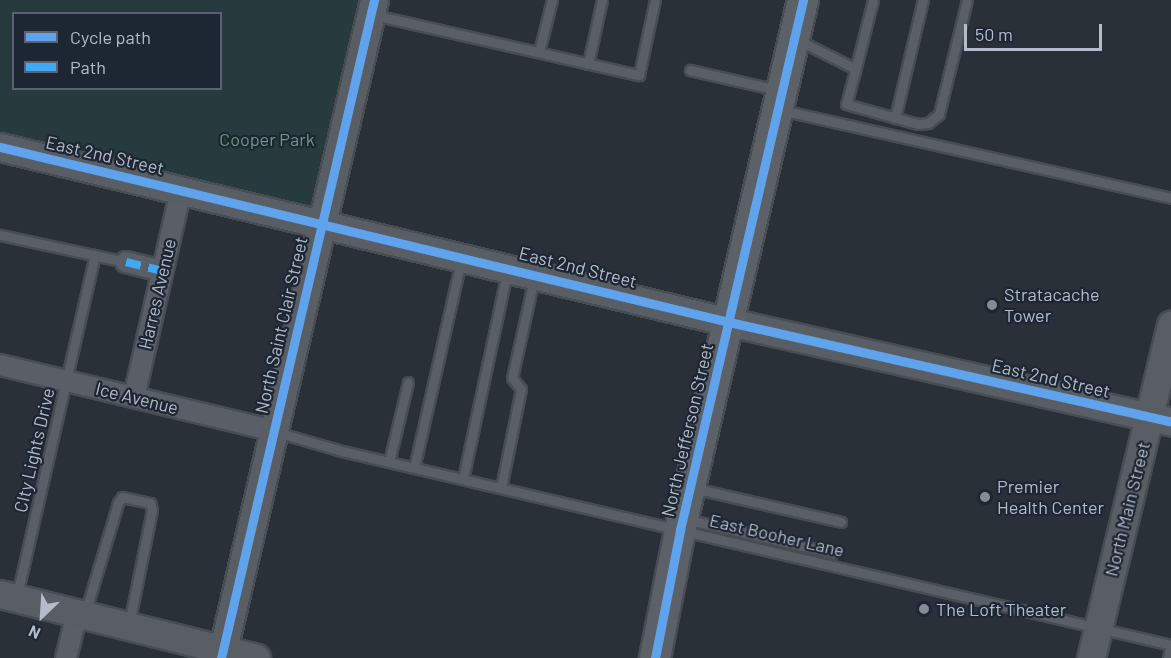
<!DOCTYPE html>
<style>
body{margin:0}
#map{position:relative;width:1171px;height:658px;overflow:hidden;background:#2a3038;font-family:Barlow,sans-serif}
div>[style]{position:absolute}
.green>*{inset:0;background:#273a3e}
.roads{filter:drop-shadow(2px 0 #484c53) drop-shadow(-2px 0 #484c53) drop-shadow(0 2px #484c53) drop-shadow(0 -2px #484c53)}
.lane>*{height:9px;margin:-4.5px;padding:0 4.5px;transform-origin:4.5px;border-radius:4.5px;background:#5a5e66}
.street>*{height:20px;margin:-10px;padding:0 10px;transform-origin:10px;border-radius:10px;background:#5a5e66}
.secondary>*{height:27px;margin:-13.5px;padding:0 13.5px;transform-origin:13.5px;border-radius:13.5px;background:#595d64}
.primary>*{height:30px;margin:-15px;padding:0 15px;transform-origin:15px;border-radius:15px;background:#5c6168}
.quiet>*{height:8px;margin-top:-4px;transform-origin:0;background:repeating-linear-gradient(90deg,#3fa9f5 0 15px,transparent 0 23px)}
.cycleway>*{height:9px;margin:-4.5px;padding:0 4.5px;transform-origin:4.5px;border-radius:4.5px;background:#60a3ed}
.dots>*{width:16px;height:16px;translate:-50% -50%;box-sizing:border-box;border:3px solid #1d2633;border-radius:50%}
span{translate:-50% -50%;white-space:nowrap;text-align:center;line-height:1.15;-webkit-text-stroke:4.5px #1d2633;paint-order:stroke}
.park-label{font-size:18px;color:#6b9a76}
.street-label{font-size:18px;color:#b4bcc9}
.poi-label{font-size:18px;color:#b4bcc9}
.left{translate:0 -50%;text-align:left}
.legend{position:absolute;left:12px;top:12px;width:210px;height:78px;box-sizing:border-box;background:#1d2633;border:2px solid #59626f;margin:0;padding:8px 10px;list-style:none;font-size:18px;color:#b4bcc9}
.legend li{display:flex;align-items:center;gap:12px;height:30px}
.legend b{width:30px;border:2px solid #59626f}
.north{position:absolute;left:12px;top:586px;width:60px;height:60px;-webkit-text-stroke:4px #1d2633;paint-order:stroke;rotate:205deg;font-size:16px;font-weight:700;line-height:24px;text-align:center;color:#b4bcc9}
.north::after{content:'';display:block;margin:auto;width:21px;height:27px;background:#b4bcc9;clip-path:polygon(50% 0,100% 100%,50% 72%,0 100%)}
.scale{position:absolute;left:964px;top:24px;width:138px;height:27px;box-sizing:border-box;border:3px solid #b4bcc9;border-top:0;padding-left:8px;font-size:18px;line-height:21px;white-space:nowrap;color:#b4bcc9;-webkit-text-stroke:4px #1d2633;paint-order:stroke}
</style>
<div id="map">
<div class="green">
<div style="clip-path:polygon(evenodd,0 0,374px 0,321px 223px,0 147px,0 0,14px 14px,220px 14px,220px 88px,14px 88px,14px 14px)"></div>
</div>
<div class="roads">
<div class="lane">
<div style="left:374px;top:15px;width:272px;rotate:12.8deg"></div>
<div style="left:639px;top:75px;width:77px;rotate:-78deg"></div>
<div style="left:798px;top:40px;width:60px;rotate:26.6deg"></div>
<div style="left:852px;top:67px;width:5px;rotate:53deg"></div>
<div style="left:855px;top:71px;width:34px;rotate:105deg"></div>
<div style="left:846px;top:104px;width:75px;rotate:15.5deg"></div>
<div style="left:918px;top:124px;width:10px;rotate:-6deg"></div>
<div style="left:928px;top:123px;width:14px;rotate:-39deg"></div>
<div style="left:939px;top:114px;width:117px;rotate:-76.2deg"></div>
<div style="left:539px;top:52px;width:54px;rotate:-76deg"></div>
<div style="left:588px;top:64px;width:66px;rotate:-77.7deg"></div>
<div style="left:690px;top:70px;width:89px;rotate:12.9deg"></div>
<div style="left:855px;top:71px;width:73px;rotate:-75.8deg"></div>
<div style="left:781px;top:110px;width:400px;rotate:12.7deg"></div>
<div style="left:895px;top:118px;width:121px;rotate:-76.7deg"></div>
<div style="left:0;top:235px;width:129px;rotate:12.1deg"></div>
<div style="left:276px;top:432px;width:69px;rotate:16.1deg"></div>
<div style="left:342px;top:451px;width:851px;rotate:13.17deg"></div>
<div style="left:389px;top:462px;width:82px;rotate:-76.6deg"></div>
<div style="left:414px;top:468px;width:212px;rotate:-77.2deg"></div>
<div style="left:463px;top:479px;width:212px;rotate:-78deg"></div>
<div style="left:501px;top:488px;width:101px;rotate:-78.6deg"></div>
<div style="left:521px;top:389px;width:14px;rotate:-129deg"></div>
<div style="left:512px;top:378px;width:101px;rotate:-77.5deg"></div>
<div style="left:693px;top:488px;width:152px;rotate:12.9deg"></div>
<div style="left:685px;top:519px;width:152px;rotate:12.9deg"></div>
<div style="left:17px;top:595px;width:349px;rotate:-77.1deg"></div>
<div style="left:85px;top:613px;width:115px;rotate:-73.3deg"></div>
<div style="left:118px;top:503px;width:7px;rotate:-56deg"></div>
<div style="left:122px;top:497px;width:29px;rotate:12deg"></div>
<div style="left:150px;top:503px;width:7px;rotate:74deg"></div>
<div style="left:152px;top:510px;width:116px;rotate:101.4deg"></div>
<div style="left:1168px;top:658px;width:13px;rotate:-77deg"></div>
</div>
<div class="street">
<div style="left:126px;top:262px;width:37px;rotate:14deg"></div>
<div style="left:0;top:365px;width:282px;rotate:13.5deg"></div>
<div style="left:134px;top:397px;width:212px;rotate:-77.2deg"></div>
<div style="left:66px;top:658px;width:45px;rotate:-76deg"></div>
</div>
<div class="secondary">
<div style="left:0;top:147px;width:750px;rotate:13.5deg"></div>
<div style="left:729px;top:322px;width:453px;rotate:12.7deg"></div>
<div style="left:0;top:594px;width:264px;rotate:14deg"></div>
<div style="left:221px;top:658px;width:676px;rotate:-76.91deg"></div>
<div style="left:1091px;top:658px;width:343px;rotate:-76.5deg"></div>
</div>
<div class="primary">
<div style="left:655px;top:658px;width:130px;rotate:-78.9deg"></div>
<div style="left:680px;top:530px;width:544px;rotate:-76.93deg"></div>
</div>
</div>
<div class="quiet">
<div style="left:126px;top:262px;width:37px;rotate:14deg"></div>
</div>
<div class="cycleway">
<div style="left:0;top:147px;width:750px;rotate:13.5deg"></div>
<div style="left:729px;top:322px;width:453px;rotate:12.7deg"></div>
<div style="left:221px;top:658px;width:676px;rotate:-76.91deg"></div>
<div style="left:655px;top:658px;width:130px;rotate:-78.9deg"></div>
<div style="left:680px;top:530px;width:544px;rotate:-76.93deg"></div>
</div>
<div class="dots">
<div style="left:992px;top:305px;background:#848b96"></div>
<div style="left:985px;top:497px;background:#848b96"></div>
<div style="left:924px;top:609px;background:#848b96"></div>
</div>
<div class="park-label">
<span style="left:267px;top:139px">Cooper Park</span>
</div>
<div class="street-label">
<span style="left:105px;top:155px;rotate:13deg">East 2nd Street</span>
<span style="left:578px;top:267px;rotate:14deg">East 2nd Street</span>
<span style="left:157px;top:294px;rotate:-77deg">Harres Avenue</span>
<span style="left:281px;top:325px;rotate:-77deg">North Saint Clair Street</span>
<span style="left:1051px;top:378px;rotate:13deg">East 2nd Street</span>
<span style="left:137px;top:398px;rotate:14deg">Ice Avenue</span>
<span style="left:687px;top:430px;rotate:-77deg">North Jefferson Street</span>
<span style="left:34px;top:450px;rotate:-77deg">CIty Lights Drive</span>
<span style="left:1127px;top:509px;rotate:-76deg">North Main Street</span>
<span style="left:777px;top:535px;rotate:13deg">East Booher Lane</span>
</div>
<div class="poi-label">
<span class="left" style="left:1004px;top:305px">Stratacache<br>Tower</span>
<span class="left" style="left:997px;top:497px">Premier<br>Health Center</span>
<span class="left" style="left:936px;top:609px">The Loft Theater</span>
</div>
<ul class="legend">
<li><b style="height:8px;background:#60a3ed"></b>Cycle path</li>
<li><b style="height:8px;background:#3fa9f5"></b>Path</li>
</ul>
<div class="north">N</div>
<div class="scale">50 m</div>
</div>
